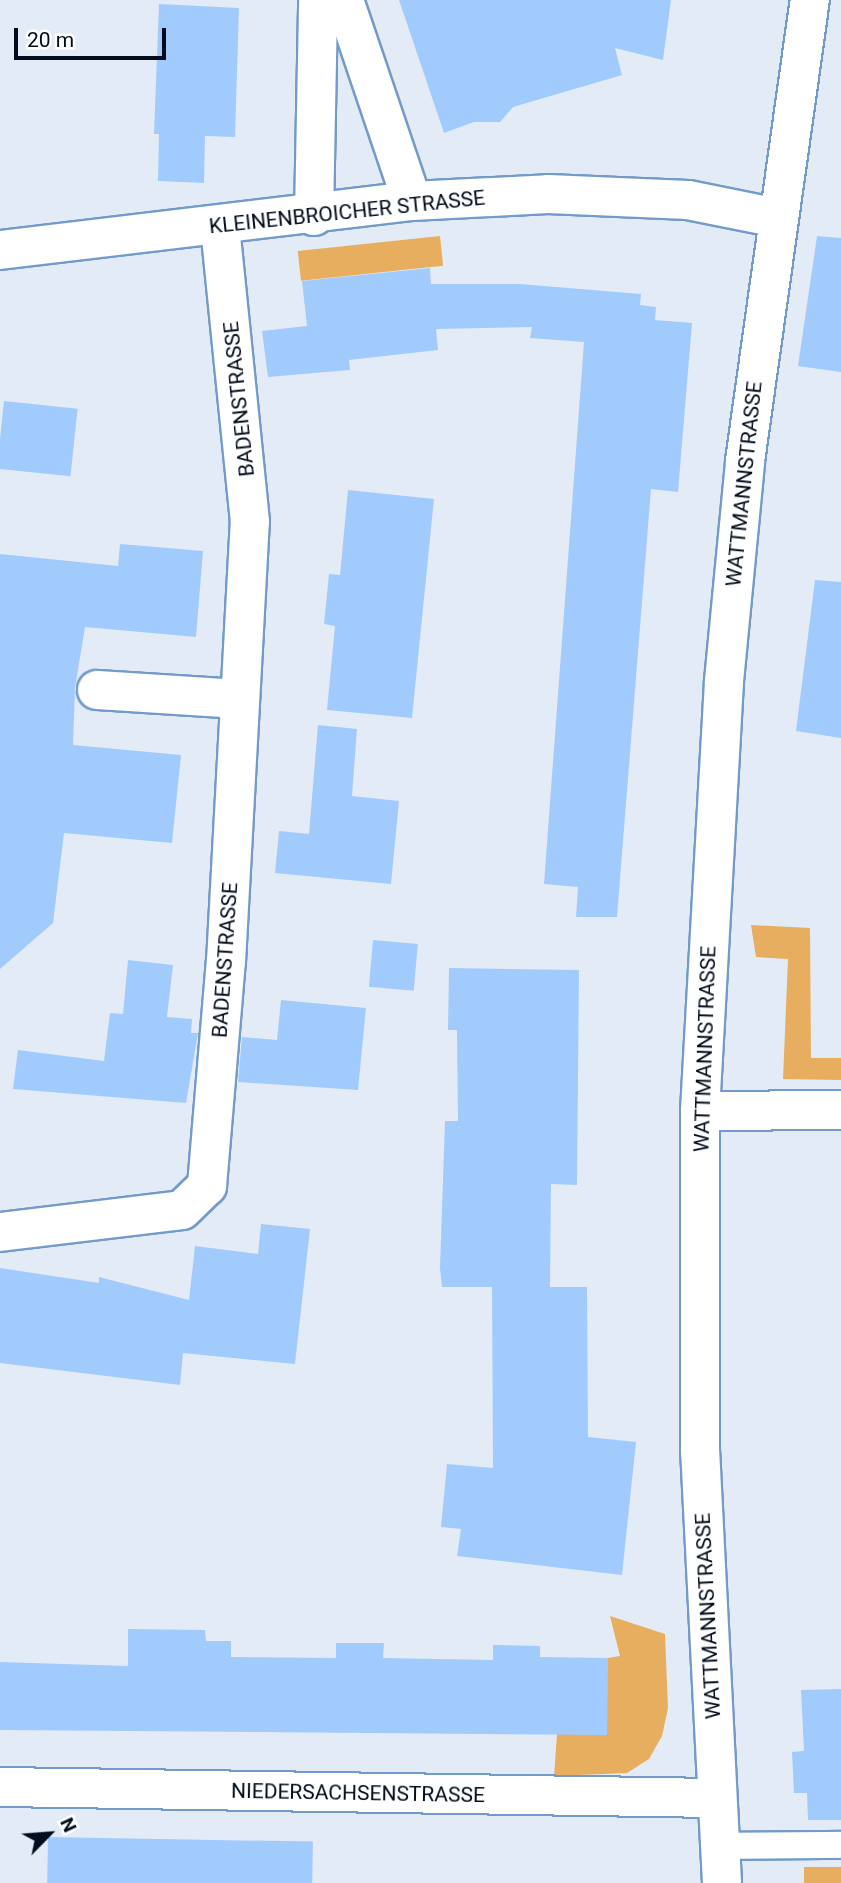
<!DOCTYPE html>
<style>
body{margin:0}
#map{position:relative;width:841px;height:1883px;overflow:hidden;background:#e3ebf6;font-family:Roboto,sans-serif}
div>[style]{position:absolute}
.green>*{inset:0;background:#e8ae60;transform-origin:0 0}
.building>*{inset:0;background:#a2cbfd;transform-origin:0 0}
.roads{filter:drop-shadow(2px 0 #739bca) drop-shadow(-2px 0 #739bca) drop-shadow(0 2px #739bca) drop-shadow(0 -2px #739bca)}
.lane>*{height:26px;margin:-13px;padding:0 13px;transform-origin:13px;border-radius:13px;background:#fff}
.street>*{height:38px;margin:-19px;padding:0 19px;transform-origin:19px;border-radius:19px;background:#fff}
.secondary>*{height:38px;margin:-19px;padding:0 19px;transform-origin:19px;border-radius:19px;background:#fff}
span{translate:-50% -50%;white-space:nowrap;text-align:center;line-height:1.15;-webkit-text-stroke:5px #fff;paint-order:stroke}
.street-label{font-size:21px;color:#010c1c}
.north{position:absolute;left:14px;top:1799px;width:70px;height:70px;-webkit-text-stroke:5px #fff;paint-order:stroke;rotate:65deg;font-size:19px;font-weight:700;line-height:28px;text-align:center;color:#010c1c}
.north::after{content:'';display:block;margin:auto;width:24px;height:32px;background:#010c1c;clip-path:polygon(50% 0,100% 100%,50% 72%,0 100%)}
.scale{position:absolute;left:14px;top:28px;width:152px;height:32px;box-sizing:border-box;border:4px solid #010c1c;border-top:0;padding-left:9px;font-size:21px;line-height:24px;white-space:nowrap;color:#010c1c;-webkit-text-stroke:5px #fff;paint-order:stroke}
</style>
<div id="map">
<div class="green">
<div style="left:440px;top:236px;width:30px;height:143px;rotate:84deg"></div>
<div style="clip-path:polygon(751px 925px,810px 928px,811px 1058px,841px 1058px,841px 1080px,783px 1079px,788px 959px,756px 957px)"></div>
<div style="clip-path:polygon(610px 1616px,665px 1634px,668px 1708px,662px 1736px,649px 1759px,627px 1773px,554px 1776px,557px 1734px,608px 1658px,620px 1656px)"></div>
<div style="left:804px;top:1867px;width:37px;height:16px"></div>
</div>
<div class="building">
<div style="clip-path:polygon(399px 0,671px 0,663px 60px,615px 48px,622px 75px,513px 107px,500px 122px,474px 122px,444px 133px)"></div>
<div style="clip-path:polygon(159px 4px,239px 8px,235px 137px,205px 136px,204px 183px,158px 181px,159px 134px,154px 134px)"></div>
<div style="clip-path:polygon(817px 236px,841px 238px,841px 372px,798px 366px)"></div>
<div style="clip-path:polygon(430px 268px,431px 284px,520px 284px,641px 294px,640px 305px,656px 307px,655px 320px,692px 323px,678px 492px,651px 489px,617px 917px,576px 917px,578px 887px,544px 884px,584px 342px,530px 338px,532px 327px,436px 329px,438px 350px,349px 360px,350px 370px,268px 377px,262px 331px,307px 326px,302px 281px)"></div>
<div style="left:4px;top:401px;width:74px;height:68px;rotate:6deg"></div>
<div style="clip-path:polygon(348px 490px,434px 499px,412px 718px,327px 710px,335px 626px,324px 624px,329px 574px,340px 575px)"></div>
<div style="clip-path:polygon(120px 544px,203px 551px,196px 637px,85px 627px,75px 688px,73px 745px,181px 755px,172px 843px,64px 833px,53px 923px,0 969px,0 554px,118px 566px)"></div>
<div style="clip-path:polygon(815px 580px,841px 582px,841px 738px,796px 731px)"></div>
<div style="clip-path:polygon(318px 725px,357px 729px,352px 796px,399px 801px,391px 884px,275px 873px,279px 831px,309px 834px)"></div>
<div style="left:373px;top:940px;width:45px;height:47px;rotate:5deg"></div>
<div style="clip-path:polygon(128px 960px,173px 965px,167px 1017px,192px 1019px,191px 1033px,198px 1033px,186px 1103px,13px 1089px,18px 1050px,104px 1061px,110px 1013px,123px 1014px)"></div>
<div style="clip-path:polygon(449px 968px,579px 970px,577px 1185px,551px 1184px,550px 1287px,587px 1287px,588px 1437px,636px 1442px,622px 1575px,457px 1556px,461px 1529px,441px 1527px,447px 1464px,493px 1468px,492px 1287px,442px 1287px,440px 1268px,445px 1121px,458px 1121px,457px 1030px,448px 1030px)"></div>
<div style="clip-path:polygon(281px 1000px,366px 1008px,358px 1090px,238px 1082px,242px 1037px,277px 1040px)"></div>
<div style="clip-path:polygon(261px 1224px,310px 1229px,295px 1364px,183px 1353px,180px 1385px,0 1363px,0 1268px,99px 1283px,99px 1277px,189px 1300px,195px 1246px,258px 1254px)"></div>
<div style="clip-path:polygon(128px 1629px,205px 1630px,206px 1641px,231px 1641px,231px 1657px,336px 1658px,336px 1643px,384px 1643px,383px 1658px,493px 1660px,493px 1645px,540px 1646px,540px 1657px,608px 1658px,607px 1735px,0 1730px,0 1662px,128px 1666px)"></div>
<div style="clip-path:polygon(841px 1689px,841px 1820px,808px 1820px,807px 1793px,794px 1793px,792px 1752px,804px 1751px,801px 1690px)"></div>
<div style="left:48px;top:1837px;width:265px;height:46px;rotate:1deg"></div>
</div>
<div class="roads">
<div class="lane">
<div style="left:720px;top:1846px;width:121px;rotate:-0.5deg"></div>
</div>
<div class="street">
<div style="left:344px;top:0;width:212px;rotate:71.3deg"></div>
<div style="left:314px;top:216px;width:216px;rotate:-88.9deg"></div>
<div style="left:97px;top:690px;width:143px;rotate:3.6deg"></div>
<div style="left:700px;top:1111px;width:141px;rotate:-0.4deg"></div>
<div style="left:0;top:1232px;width:183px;rotate:-6.9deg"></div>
<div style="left:182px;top:1210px;width:35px;rotate:-44deg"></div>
<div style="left:207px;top:1186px;width:225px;rotate:-85.2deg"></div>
<div style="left:226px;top:962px;width:441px;rotate:-86.9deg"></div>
<div style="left:250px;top:522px;width:299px;rotate:-95.8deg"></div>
<div style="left:0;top:1787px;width:717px;rotate:0.88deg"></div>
</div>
<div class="secondary">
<div style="left:0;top:250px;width:415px;rotate:-6.8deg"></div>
<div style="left:412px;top:201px;width:136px;rotate:-2.9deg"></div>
<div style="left:548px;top:194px;width:140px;rotate:2.5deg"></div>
<div style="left:688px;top:200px;width:92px;rotate:11.3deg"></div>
<div style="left:722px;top:1883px;width:432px;rotate:-92.9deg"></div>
<div style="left:700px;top:1452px;width:341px;rotate:-90deg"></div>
<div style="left:700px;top:1111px;width:431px;rotate:-86.8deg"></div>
<div style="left:724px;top:681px;width:221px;rotate:-84.5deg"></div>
<div style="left:745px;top:461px;width:466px;rotate:-82deg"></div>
</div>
</div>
<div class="street-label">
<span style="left:347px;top:212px;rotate:-6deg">KLEINENBROICHER STRASSE</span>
<span style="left:239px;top:399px;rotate:-96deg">BADENSTRASSE</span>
<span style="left:744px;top:484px;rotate:-84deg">WATTMANNSTRASSE</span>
<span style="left:225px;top:960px;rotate:-86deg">BADENSTRASSE</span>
<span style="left:705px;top:1049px;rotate:-88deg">WATTMANNSTRASSE</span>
<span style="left:708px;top:1616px;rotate:-93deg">WATTMANNSTRASSE</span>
<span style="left:358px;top:1793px;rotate:1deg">NIEDERSACHSENSTRASSE</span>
</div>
<div class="north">N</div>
<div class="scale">20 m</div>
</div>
